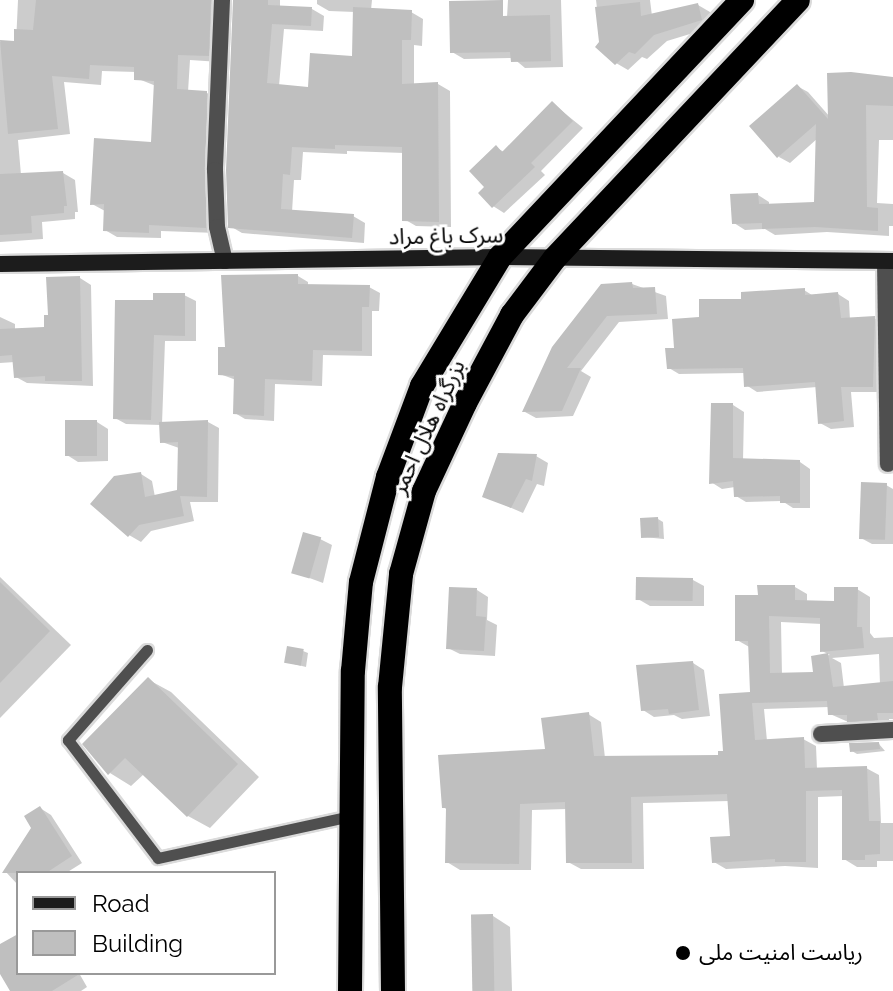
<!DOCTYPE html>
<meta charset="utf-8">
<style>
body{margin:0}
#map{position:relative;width:893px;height:991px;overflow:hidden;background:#fff;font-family:Raleway,"Noto Sans Arabic",sans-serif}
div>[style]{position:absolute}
.shadow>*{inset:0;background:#0003}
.building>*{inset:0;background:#bfbfbf;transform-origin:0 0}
.roads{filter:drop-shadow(2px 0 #dbdbdb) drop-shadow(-2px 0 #dbdbdb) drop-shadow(0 2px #dbdbdb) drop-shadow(0 -2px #dbdbdb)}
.lane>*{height:11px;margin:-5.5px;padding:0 5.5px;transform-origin:5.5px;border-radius:5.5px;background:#4f4f4f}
.street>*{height:16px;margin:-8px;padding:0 8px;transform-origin:8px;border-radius:8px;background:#4f4f4f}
.secondary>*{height:16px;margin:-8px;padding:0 8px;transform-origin:8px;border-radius:8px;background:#1c1c1c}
.highway>*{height:24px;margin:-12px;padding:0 12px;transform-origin:12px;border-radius:12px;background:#000}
.dots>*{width:22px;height:22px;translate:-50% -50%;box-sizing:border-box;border:4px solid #fff;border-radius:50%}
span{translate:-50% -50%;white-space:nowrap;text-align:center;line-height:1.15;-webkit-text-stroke:6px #fff;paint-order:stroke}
.street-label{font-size:22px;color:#000}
.poi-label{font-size:22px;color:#000}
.left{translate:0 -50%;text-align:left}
.legend{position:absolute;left:16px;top:871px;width:260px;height:104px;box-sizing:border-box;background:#fff;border:2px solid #999;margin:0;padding:10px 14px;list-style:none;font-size:24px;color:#000}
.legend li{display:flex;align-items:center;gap:16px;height:40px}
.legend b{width:40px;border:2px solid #999}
</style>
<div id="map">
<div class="shadow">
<div style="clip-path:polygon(18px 0,229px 0,220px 62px,190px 60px,188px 92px,207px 93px,219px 100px,217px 233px,161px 231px,161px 238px,117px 237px,105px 230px,105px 211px,92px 204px,153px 144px,156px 86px,136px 78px,136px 72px,102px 71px,101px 85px,64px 82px,70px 134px,18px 140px,21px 175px,63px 173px,75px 180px,78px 212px,75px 212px,75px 219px,42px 222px,43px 239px,0 242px,0 42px,16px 43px)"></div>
<div style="clip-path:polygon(235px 0,280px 0,280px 7px,312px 9px,324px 16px,323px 31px,284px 29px,279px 86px,310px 89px,354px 59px,355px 12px,329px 11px,317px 4px,317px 0,372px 0,371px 10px,411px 12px,423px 19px,422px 46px,414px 45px,414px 85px,438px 84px,450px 91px,451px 227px,416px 226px,404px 219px,404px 153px,347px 151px,347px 154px,303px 152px,301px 180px,294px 180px,292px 212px,353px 216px,365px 223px,364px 243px,242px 233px,230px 226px)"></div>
<div style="clip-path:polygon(508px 0,561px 0,563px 67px,525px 68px,513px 58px,464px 59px,452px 52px,507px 17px)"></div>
<div style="clip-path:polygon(596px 0,650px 0,652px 16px,698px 5px,710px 12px,713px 27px,667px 41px,647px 59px,642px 57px,628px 70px,616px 63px,601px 42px)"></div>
<div style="clip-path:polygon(893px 79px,893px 140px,879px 140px,877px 203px,893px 204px,893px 226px,889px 226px,889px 236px,827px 232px,775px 235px,765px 229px,745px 230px,734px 223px,758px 195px,769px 202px,769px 206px,816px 204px,818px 138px,790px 163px,779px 157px,797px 86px,808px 92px,830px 117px)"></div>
<div style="clip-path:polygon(552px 103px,583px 128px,541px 171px,545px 175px,504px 213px,493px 206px,487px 187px,497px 148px,504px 152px)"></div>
<div style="clip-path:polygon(298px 276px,308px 282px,308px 286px,369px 287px,380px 293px,379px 311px,372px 311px,372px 356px,323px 355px,322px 386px,275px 384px,274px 421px,245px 419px,235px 413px,236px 380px,220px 374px,227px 349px)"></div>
<div style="clip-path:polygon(80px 278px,91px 285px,93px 386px,27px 383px,16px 377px,15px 362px,0 363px,0 317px,15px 324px,15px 330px,46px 328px,50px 317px)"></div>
<div style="clip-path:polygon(632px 284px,666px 296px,668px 319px,619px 322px,581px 371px,591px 377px,573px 416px,536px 418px,525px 412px)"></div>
<div style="clip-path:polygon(804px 290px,815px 297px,838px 294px,849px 301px,850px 320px,874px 318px,885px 324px,884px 392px,851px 392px,854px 427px,831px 429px,820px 423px,817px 387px,757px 392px,746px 385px,745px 373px,679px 374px,669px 368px,677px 350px,701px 319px,743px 301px)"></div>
<div style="clip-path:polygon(184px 295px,196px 301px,196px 341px,165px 341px,162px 424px,208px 422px,219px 428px,218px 502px,190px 502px,194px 521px,151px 531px,141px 542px,129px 535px,141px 474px,152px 481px,155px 497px,179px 491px,179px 448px,162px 442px,161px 425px,126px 424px,115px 418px,155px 302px)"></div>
<div style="clip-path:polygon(733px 405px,744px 412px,743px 461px,800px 462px,810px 469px,810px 508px,793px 508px,782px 501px,746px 502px,736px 496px,735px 487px,722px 489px,711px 482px)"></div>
<div style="clip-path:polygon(97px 422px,108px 429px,108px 461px,78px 462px,67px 455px)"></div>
<div style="clip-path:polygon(536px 456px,548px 463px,544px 486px,537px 484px,523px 513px,484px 496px)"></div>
<div style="clip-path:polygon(886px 485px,893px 489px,893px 544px,872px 544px,861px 538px)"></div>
<div style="clip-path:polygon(658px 519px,663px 522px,664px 539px,643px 537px)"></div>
<div style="clip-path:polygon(320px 539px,332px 545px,323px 583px,296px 573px)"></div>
<div style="clip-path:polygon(0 577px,71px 645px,0 718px)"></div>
<div style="clip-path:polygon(693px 580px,704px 586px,704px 606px,650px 606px,638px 599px)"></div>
<div style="clip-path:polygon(evenodd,795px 587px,807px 594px,807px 602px,836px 603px,857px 589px,870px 597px,870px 633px,874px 638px,893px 637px,893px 719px,889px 719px,889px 726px,862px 728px,830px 714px,829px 707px,764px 709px,767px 741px,803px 739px,816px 746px,817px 769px,866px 768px,879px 775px,881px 823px,893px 823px,893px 861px,877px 861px,877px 867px,857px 867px,844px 859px,844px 796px,818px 797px,818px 868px,785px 866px,726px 869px,714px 862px,732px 838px,730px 801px,643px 803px,644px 869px,581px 869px,568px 862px,567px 809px,532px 810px,531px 870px,460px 870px,447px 862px,448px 810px,443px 807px,547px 751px,588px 714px,601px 722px,605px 758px,720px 757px,752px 694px,751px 648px,737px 640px,760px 597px,795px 587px,781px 622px,822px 624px,822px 651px,830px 655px,813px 657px,816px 674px,782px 675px,781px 622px,795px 587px,879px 654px,880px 685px,844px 688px,841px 663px,832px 658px,879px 654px)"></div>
<div style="clip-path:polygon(477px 590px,488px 597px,487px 620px,497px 625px,495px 656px,460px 654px,448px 648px)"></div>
<div style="clip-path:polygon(303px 651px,308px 653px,306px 667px,286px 662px)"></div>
<div style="clip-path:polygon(693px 663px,704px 670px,710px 716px,682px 719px,674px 715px,654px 717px,643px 710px)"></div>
<div style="clip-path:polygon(149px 680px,171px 692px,259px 777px,210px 828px,188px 816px,144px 774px,131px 786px,110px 773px)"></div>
<div style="clip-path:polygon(879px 744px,885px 751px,857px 754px,852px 751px)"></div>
<div style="clip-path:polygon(40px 808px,51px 815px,82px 863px,66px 873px,18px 873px,18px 885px,5px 871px,33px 828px)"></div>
<div style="clip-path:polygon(493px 916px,510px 927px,512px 991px,475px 991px)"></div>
<div style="clip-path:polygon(18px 936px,18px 973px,79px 973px,87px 987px,81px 991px,13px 991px,0 969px,0 946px)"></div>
</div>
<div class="building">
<div style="clip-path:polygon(36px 0,211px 0,209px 56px,178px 55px,177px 89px,207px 91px,206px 228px,149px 225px,149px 233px,103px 231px,104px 204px,90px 205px,94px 138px,151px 142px,154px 81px,134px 80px,134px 67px,90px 65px,89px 79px,52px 76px,58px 129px,8px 134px,0 40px,14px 41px,14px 29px,33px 30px)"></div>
<div style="clip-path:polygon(233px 0,268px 0,268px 5px,312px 7px,311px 26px,272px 24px,267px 83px,308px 87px,310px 53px,352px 56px,353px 7px,412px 10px,411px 40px,402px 40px,402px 84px,438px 82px,439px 222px,402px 221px,402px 147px,335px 145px,335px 149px,292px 147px,290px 175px,283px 174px,281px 209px,354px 214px,352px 238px,228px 228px,226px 170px)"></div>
<div style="clip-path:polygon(503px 0,503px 16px,550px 15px,551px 61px,511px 62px,510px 52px,450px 53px,449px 1px)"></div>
<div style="clip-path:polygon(640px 2px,641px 16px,698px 3px,702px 20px,654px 35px,635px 54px,629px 52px,615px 65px,595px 47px,599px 42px,595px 7px)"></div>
<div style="clip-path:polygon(851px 72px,893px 77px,893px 106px,866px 105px,867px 207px,878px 208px,878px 231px,815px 227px,762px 229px,762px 223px,732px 224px,730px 194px,758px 193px,759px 204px,814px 202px,816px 124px,777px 158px,749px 126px,797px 84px,828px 119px,827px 73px)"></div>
<div style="clip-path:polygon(552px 101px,573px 121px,531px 163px,535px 167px,492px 208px,478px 193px,484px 187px,469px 171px,496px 145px,502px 152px)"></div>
<div style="clip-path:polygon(63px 171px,67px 206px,64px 206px,64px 213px,31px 216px,32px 233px,0 235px,0 174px)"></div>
<div style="clip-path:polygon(298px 274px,298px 284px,370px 285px,369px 307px,362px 307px,362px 351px,313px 350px,312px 381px,265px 379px,264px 416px,233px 414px,234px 376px,218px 375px,218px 347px,225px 347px,221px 275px)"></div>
<div style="clip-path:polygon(80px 276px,82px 381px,45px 381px,45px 376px,14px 378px,12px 355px,0 356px,0 329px,44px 327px,44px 315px,48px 315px,46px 277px)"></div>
<div style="clip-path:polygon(632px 282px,633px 288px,655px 287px,657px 314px,607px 316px,567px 368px,581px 368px,562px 411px,522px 412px,552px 347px,601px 284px)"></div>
<div style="clip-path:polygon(805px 288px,805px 295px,838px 292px,841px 318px,875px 316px,873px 387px,841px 387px,844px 421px,818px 424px,815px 382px,744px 387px,743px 368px,667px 369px,665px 348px,674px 348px,672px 319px,699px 317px,699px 299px,741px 299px,741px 292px)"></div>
<div style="clip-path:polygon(153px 293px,185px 293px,185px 336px,154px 335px,151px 420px,113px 419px,115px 300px,153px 300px)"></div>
<div style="clip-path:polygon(711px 403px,733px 403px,733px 458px,800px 460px,800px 503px,780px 503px,780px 496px,734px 497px,733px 481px,709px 484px)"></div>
<div style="left:97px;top:420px;width:36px;height:32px;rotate:90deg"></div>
<div style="clip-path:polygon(208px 420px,207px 497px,180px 496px,184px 516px,139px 525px,128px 537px,90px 504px,114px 476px,141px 472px,145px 497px,177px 490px,178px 442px,160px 443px,159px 422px)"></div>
<div style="clip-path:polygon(498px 453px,537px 454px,532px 481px,526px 479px,511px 508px,482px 497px)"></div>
<div style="left:861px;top:482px;width:26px;height:57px;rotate:2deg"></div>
<div style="left:658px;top:517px;width:20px;height:18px;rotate:87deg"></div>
<div style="left:303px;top:532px;width:19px;height:43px;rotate:16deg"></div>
<div style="left:636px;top:577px;width:57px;height:23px;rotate:1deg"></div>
<div style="clip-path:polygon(0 582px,50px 631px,0 683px)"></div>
<div style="clip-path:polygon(757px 585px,795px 585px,795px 600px,834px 601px,834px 587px,858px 587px,857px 627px,862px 627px,864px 648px,820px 652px,820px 618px,769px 616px,770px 673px,813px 672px,811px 656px,828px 653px,833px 687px,893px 681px,893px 713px,877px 713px,878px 720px,847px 722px,847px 715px,828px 715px,827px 701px,752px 703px,755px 740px,804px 737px,805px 768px,867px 766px,869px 821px,880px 821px,880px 854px,865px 855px,865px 860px,842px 860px,842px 790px,806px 791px,806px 862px,775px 862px,775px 859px,712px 863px,710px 837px,730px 836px,727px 794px,631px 797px,632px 863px,566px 863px,565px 802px,520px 804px,519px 864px,445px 863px,446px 808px,442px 808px,438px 755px,545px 749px,541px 718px,589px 712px,594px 756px,718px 755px,718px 751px,723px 751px,719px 694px,750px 692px,748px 641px,735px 641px,735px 595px,758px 595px)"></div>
<div style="clip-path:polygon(449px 587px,477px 588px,476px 616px,486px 617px,484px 651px,446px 649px)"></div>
<div style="left:287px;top:646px;width:17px;height:17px;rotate:10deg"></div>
<div style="clip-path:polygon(693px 661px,699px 710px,669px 714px,668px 709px,641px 711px,636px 665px)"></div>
<div style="clip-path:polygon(148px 677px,238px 764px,187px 817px,125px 758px,108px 775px,82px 744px)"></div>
<div style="clip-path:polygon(879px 742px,880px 749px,850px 752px,849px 743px)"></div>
<div style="clip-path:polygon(40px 806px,72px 856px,46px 873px,2px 873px,31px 828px,24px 816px)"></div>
<div style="left:493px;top:914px;width:77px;height:22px;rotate:89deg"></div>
<div style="clip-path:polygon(18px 934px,18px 973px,81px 973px,52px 991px,10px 991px,0 974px,0 944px)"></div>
</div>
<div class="roads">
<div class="lane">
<div style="left:147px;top:650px;width:120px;rotate:131.3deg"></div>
<div style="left:68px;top:740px;width:148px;rotate:52.7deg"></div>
<div style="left:158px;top:858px;width:197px;rotate:-12.3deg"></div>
</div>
<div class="street">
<div style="left:222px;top:0;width:170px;rotate:92.4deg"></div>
<div style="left:215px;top:170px;width:57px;rotate:88deg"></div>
<div style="left:217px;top:227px;width:35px;rotate:77deg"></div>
<div style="left:885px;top:261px;width:203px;rotate:89.2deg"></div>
<div style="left:821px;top:734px;width:72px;rotate:-3.2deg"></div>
</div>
<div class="secondary">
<div style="left:0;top:264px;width:500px;rotate:-0.8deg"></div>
<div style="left:500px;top:257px;width:393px;rotate:0.6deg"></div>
</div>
<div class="highway">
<div style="left:350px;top:991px;width:320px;rotate:-89.5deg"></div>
<div style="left:353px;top:671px;width:89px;rotate:-84.9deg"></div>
<div style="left:361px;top:582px;width:108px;rotate:-75.6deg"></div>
<div style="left:388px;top:477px;width:97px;rotate:-69.5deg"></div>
<div style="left:422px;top:386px;width:151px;rotate:-58.8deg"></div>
<div style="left:500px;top:257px;width:353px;rotate:-46.7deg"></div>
<div style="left:393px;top:991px;width:304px;rotate:-90.6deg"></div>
<div style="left:390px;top:687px;width:114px;rotate:-84.4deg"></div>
<div style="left:401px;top:574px;width:86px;rotate:-74.5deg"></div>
<div style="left:424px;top:491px;width:97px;rotate:-65deg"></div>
<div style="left:465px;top:403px;width:100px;rotate:-61.9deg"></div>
<div style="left:512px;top:315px;width:71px;rotate:-53deg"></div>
<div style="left:555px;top:258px;width:354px;rotate:-46.7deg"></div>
</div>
</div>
<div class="dots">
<div style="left:683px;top:953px;background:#000"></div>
</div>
<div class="street-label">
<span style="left:446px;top:236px;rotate:-1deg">سرک باغ مراد</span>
<span style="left:428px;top:427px;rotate:-65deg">بزرگراه هلال احمر</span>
</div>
<div class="poi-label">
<span class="left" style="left:699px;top:953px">ریاست امنیت ملی</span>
</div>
<ul class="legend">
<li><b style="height:10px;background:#1c1c1c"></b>Road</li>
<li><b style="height:22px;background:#bfbfbf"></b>Building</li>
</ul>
</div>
